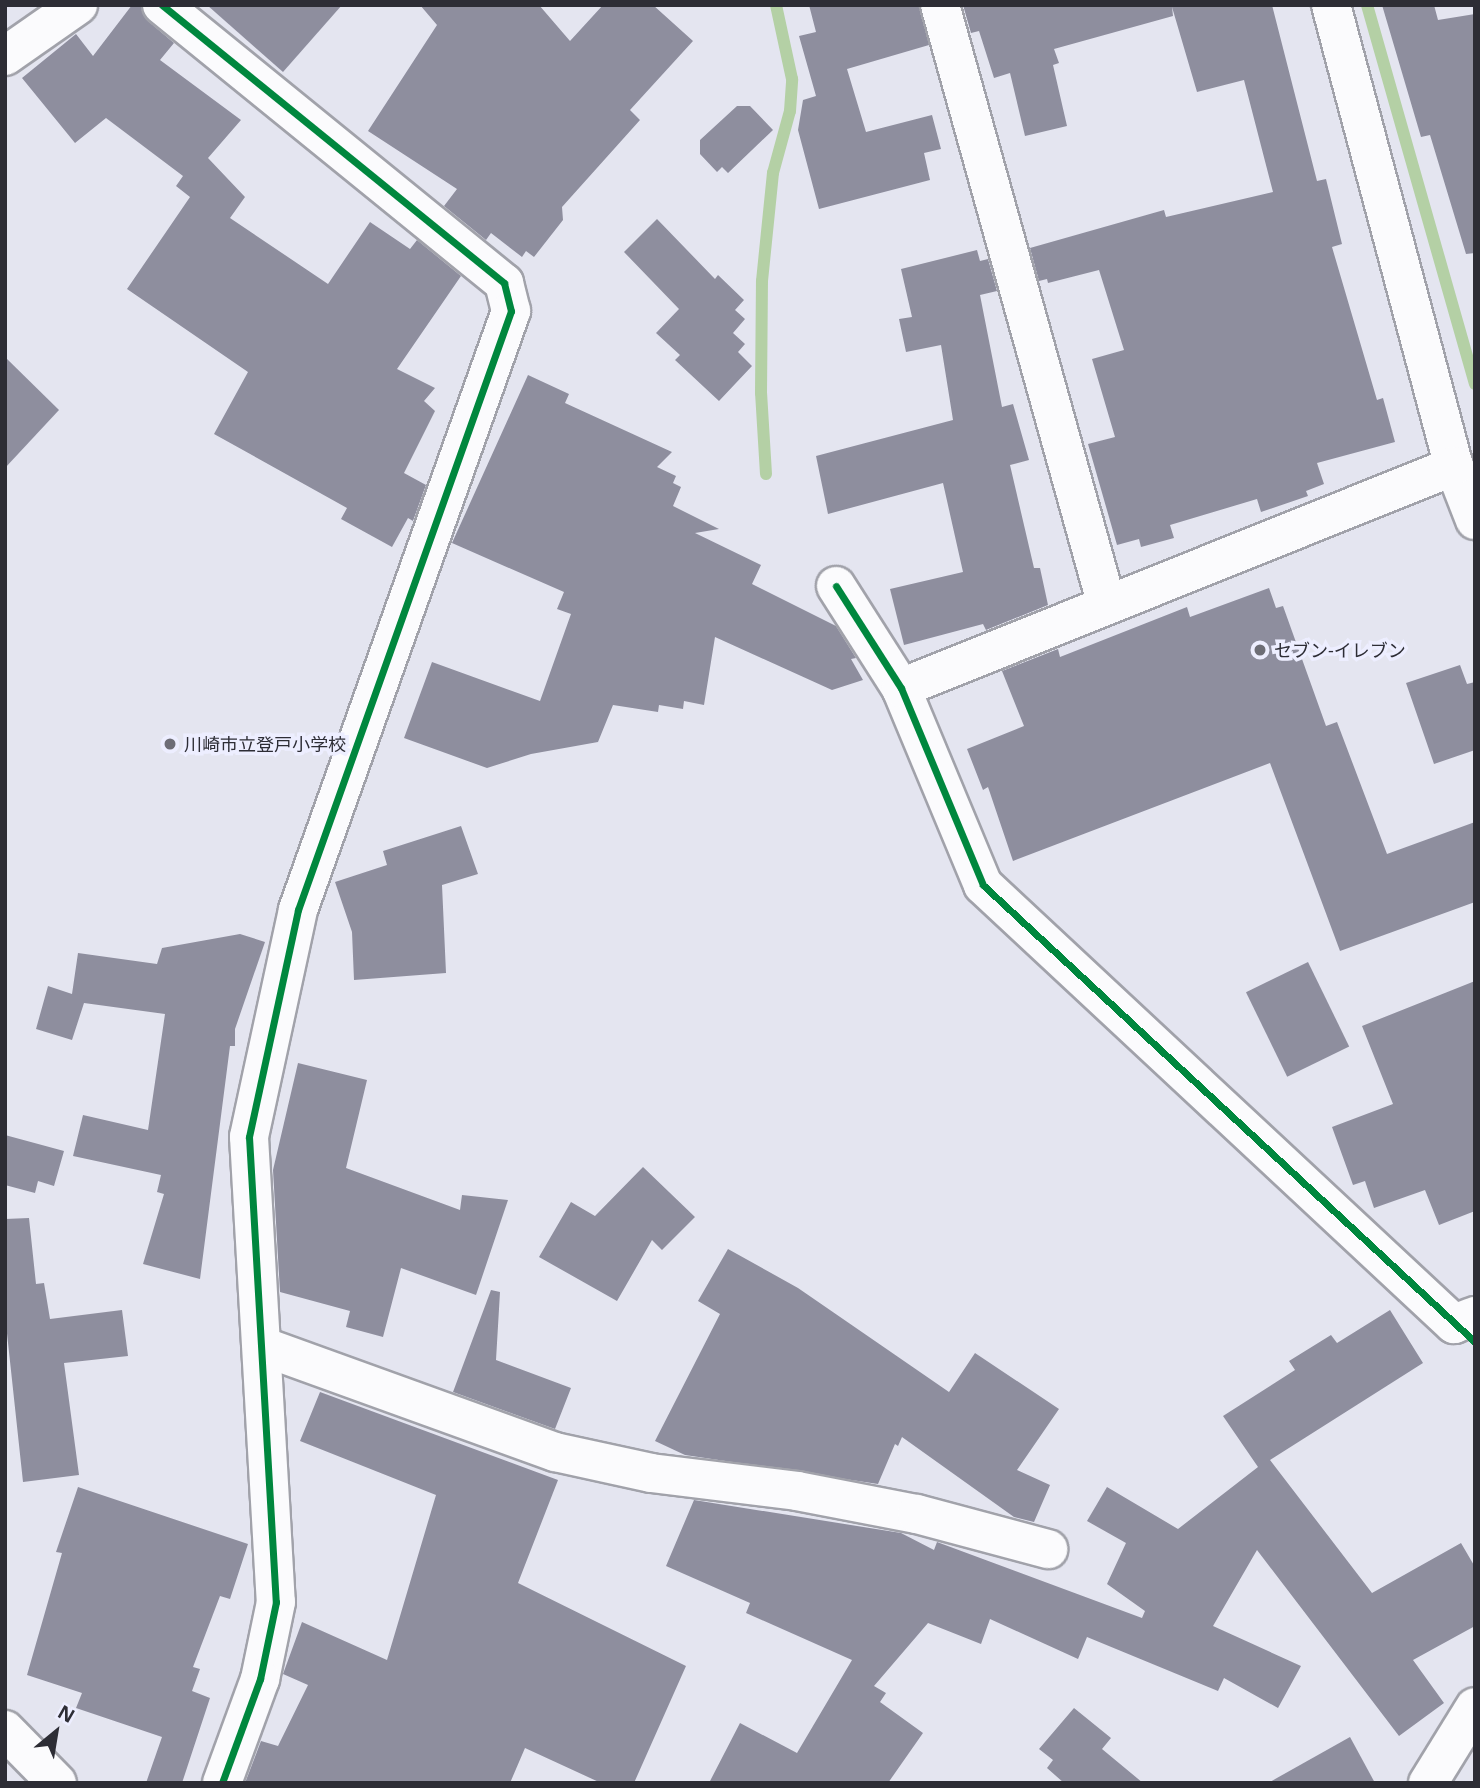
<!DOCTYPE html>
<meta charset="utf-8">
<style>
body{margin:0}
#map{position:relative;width:1480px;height:1788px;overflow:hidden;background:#e4e5f0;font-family:"Open Sans","Noto Sans JP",sans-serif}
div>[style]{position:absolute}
.stream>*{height:12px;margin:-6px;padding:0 6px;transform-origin:6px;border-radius:6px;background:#b4d0a5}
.building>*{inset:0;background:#8e8e9e;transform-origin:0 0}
.roads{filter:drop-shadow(2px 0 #a1a2aa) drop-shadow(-2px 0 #a1a2aa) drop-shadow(0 2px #a1a2aa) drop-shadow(0 -2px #a1a2aa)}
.minor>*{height:38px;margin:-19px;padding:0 19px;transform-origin:19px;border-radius:19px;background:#fbfbfd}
.cycleway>*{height:7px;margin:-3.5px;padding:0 3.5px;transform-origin:3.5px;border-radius:3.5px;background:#00873e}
.dots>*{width:19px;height:19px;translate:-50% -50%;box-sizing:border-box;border:4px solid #edeeff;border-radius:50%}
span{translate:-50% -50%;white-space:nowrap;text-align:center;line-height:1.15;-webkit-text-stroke:7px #edeeff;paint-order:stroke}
.poi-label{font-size:18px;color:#2d2d35}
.left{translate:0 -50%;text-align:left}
.frame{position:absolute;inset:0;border:7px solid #2d2d35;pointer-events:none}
.north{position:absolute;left:21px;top:1697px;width:70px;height:70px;-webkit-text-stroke:5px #edeeff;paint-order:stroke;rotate:30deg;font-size:19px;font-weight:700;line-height:28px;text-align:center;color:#2d2d35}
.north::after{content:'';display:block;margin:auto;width:24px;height:32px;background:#2d2d35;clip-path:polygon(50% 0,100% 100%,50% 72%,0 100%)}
</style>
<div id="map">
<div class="stream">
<div style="left:1367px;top:5px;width:394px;rotate:74.1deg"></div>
<div style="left:766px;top:474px;width:81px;rotate:-93.5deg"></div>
<div style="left:761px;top:393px;width:112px;rotate:-89.5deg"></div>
<div style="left:762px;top:281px;width:109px;rotate:-84.2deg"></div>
<div style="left:773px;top:173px;width:64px;rotate:-74.7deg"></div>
<div style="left:790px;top:111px;width:32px;rotate:-86deg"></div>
<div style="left:792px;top:79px;width:76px;rotate:-102.2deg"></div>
</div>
<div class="building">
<div style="clip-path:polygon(132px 5px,141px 5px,148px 21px,174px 43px,160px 60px,241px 120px,208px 158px,245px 197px,230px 218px,328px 284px,370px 222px,410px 249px,417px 240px,461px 276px,397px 369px,435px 388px,424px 401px,435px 411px,404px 473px,426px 485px,413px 521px,408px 518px,392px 547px,341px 519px,347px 508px,214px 434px,248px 372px,127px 289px,190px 197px,176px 186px,183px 176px,106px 118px,75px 143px,22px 78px,76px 34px,93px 56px)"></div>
<div style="clip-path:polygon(207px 5px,342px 5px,283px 72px)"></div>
<div style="clip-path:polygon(420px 5px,539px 5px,570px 41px,603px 5px,653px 5px,693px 41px,630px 110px,640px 120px,562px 207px,563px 220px,534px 257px,526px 251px,522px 257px,491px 233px,486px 240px,444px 206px,457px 189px,368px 131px,437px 25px)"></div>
<div style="clip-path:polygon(809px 5px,919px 5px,929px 45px,847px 69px,866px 132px,932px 115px,941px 149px,924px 153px,930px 180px,819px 209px,798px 130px,803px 100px,816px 96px,799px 36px,816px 32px)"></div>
<div style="clip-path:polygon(963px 5px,1272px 5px,1317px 181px,1326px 179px,1342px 244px,1332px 247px,1377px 400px,1383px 398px,1395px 442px,1317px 463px,1324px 484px,1306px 491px,1308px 496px,1261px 512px,1257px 499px,1170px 525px,1174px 538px,1141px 547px,1139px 539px,1117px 545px,1088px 444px,1115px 437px,1092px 359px,1124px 350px,1099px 270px,1048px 283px,1047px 279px,1039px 281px,1030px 248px,1164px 210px,1166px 217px,1273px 192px,1244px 80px,1197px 92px,1172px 7px,1173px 16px,1054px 49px,1059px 63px,1053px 65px,1067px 126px,1025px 136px,1010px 73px,994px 78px,979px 31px,971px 33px)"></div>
<div style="clip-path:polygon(1382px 5px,1434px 5px,1438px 20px,1475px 14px,1475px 253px,1466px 254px,1430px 135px,1421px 137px)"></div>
<div style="clip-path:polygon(737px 106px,750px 106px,773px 130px,728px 173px,722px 167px,717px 172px,700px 154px,700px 140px)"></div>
<div style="clip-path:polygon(657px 219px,715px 279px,718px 275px,744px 300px,735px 310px,745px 319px,733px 333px,745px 344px,738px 352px,752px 366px,719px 401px,675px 360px,680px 355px,656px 333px,679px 309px,624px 252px)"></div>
<div style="clip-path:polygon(977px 250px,980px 261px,988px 259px,997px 291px,980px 295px,1002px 407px,1013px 404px,1029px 460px,1010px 465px,1034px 568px,1040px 568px,1048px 605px,986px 630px,983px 624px,904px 645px,890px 589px,963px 572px,943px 483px,828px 514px,816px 456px,953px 420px,941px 345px,906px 352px,899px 319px,912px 317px,901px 269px)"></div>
<div style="clip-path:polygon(5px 357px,59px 410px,5px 468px)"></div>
<div style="clip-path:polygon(528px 375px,569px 394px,565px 403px,672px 452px,657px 467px,676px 476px,673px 483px,681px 487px,673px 506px,719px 529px,695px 533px,761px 565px,752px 584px,836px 626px,856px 658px,851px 659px,863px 680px,832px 690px,715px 637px,704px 705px,684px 701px,683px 709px,659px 705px,658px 712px,613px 705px,598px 742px,531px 754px,487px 768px,404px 738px,432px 662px,540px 701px,571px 614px,557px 609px,564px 592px,452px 543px)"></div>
<div style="clip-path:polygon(1269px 588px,1276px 608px,1283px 606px,1326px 726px,1337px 722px,1387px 854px,1475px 822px,1475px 902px,1340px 951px,1270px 763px,1013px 861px,988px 787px,983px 790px,967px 749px,1024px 726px,1002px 671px,1058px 649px,1060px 657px,1187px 607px,1190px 617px)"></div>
<div style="clip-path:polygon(1460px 665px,1467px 684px,1475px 682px,1475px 750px,1434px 764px,1406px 683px)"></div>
<div style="clip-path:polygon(461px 826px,478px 874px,442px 885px,446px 973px,354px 980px,352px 932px,335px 882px,387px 865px,383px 851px)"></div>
<div style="clip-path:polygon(240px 934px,265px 942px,235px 1029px,235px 1046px,230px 1046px,200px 1279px,143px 1264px,164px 1194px,157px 1192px,161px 1175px,73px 1156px,83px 1115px,148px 1130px,165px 1014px,84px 1003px,72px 1040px,36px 1029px,48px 986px,72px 994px,78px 953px,157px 964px,162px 948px)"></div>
<div style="left:1308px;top:962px;width:94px;height:69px;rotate:64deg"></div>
<div style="clip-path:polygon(1475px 981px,1475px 1211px,1439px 1225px,1425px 1190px,1374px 1208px,1365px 1181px,1353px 1185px,1332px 1127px,1393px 1104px,1362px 1026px)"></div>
<div style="clip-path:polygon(298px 1063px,367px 1080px,346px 1168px,460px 1210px,462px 1195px,508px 1200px,476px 1295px,401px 1268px,383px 1337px,346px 1327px,350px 1311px,280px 1292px,273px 1170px)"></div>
<div style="clip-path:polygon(5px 1135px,64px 1151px,54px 1186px,38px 1181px,35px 1193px,5px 1185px)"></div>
<div style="clip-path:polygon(643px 1167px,695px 1217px,662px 1250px,652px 1240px,617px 1301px,539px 1257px,571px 1202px,595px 1216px)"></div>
<div style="clip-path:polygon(29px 1218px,36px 1284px,44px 1283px,50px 1319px,122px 1310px,128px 1356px,64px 1363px,79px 1475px,23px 1482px,5px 1315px,5px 1219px)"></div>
<div style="clip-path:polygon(728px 1249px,798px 1288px,949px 1392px,975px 1353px,1059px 1409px,1017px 1470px,1050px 1485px,1034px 1522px,1014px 1517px,902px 1437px,898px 1446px,895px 1444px,878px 1484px,685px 1455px,655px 1441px,720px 1314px,698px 1301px)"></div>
<div style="clip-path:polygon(491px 1290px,500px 1292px,496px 1360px,571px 1388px,555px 1429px,453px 1392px)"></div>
<div style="clip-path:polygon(1390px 1310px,1423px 1363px,1270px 1460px,1372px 1593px,1461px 1543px,1475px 1567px,1475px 1626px,1413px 1660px,1444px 1703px,1399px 1736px,1257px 1550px,1213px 1626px,1301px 1666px,1278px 1708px,1224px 1678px,1218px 1691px,1087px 1637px,1078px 1659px,990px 1619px,981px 1644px,928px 1623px,874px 1686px,886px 1693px,880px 1702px,923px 1733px,888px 1783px,709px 1783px,740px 1723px,797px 1753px,852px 1660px,746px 1613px,750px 1603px,666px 1566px,694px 1500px,901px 1533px,934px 1550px,937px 1542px,1142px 1618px,1145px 1611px,1107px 1584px,1126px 1543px,1087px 1521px,1107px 1487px,1178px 1529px,1258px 1467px,1223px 1416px,1295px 1370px,1289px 1361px,1331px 1335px,1337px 1343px)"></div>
<div style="clip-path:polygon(320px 1392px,558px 1480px,518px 1583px,686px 1666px,634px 1783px,601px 1783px,525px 1748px,510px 1783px,245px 1783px,261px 1741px,278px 1746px,308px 1685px,283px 1674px,302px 1622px,387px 1660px,436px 1495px,300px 1441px)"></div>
<div style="clip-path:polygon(78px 1487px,248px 1544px,230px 1599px,220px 1596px,193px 1667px,200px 1669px,192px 1691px,210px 1698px,182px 1783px,146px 1783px,162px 1737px,76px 1708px,82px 1693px,27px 1675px,62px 1553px,56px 1552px)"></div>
<div style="clip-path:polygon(1074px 1708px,1111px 1738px,1102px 1749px,1143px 1783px,1064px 1783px,1047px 1768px,1053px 1760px,1039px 1749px)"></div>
<div style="clip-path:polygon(1350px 1737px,1375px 1783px,1268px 1783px)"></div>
</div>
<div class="roads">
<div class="minor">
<div style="left:162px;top:5px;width:441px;rotate:39.1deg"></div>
<div style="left:504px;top:283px;width:29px;rotate:76deg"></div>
<div style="left:511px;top:311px;width:636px;rotate:109.58deg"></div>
<div style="left:298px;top:910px;width:232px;rotate:102.2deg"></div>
<div style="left:249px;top:1137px;width:466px;rotate:86.7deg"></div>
<div style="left:276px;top:1602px;width:79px;rotate:101.7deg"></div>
<div style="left:260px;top:1679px;width:111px;rotate:110.1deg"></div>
<div style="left:940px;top:5px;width:620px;rotate:74.46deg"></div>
<div style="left:1331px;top:5px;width:477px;rotate:75.1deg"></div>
<div style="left:1454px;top:466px;width:58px;rotate:68.7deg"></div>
<div style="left:5px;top:56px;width:89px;rotate:-34.9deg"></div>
<div style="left:836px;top:586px;width:121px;rotate:57.5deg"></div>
<div style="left:901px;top:688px;width:213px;rotate:67.4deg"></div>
<div style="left:983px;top:885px;width:644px;rotate:42.99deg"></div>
<div style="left:1454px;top:1324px;width:22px;rotate:-21deg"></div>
<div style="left:901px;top:688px;width:596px;rotate:-21.87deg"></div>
<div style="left:262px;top:1346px;width:312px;rotate:19.9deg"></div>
<div style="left:555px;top:1452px;width:98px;rotate:12.3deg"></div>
<div style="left:651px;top:1473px;width:147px;rotate:7deg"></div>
<div style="left:797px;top:1491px;width:122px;rotate:10.9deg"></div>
<div style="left:917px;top:1514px;width:136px;rotate:15deg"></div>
<div style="left:5px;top:1730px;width:74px;rotate:45.5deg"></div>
<div style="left:1428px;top:1783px;width:89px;rotate:-58.3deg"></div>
</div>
</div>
<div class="cycleway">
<div style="left:162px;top:5px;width:441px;rotate:39.1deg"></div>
<div style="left:504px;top:283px;width:29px;rotate:76deg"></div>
<div style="left:511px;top:311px;width:636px;rotate:109.58deg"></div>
<div style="left:298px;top:910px;width:232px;rotate:102.2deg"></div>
<div style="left:249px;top:1137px;width:466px;rotate:86.7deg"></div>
<div style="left:276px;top:1602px;width:79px;rotate:101.7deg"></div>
<div style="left:260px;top:1679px;width:111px;rotate:110.1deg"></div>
<div style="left:836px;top:586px;width:121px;rotate:57.5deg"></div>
<div style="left:901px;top:688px;width:213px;rotate:67.4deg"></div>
<div style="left:983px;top:885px;width:672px;rotate:42.89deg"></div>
</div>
<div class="dots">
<div style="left:1260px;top:650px;background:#6d6d76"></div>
<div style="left:170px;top:744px;background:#6d6d76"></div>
</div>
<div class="poi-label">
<span class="left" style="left:1274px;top:650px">セブン-イレブン</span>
<span class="left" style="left:184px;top:744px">川崎市立登戸小学校</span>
</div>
<div class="frame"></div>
<div class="north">N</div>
</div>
